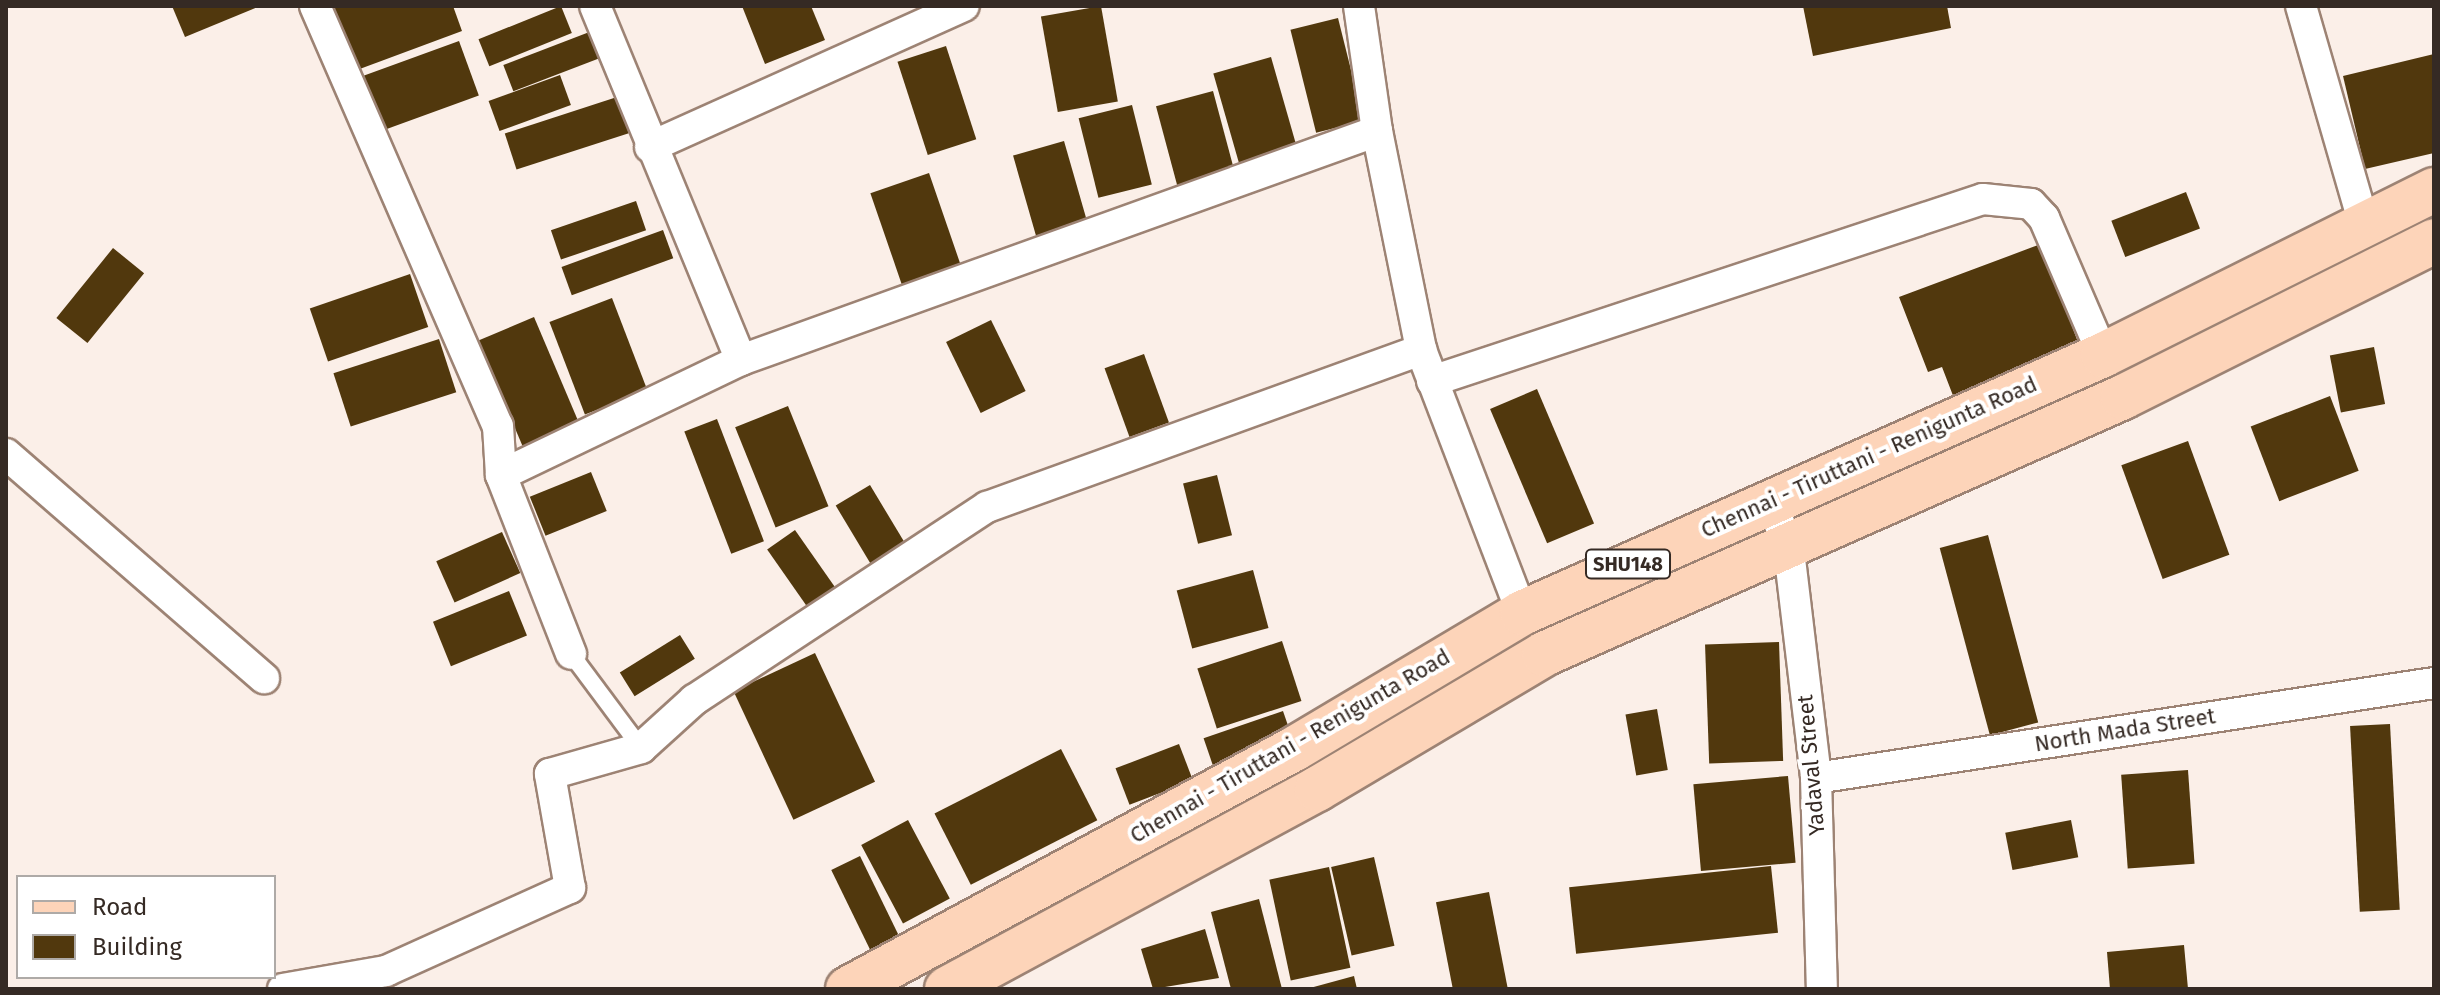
<!DOCTYPE html>
<style>
body{margin:0}
#map{position:relative;width:2440px;height:995px;overflow:hidden;background:#fbefe8;font-family:"Fira Sans",sans-serif}
div>[style]{position:absolute}
.building>*{inset:0;background:#51380d;transform-origin:0 0}
.roads{filter:drop-shadow(2px 0 #9d8374) drop-shadow(-2px 0 #9d8374) drop-shadow(0 2px #9d8374) drop-shadow(0 -2px #9d8374)}
.service>*{height:16px;margin:-8px;padding:0 8px;transform-origin:8px;border-radius:8px;background:#fff}
.minor>*{height:30px;margin:-15px;padding:0 15px;transform-origin:15px;border-radius:15px;background:#fff}
.primary>*{height:44px;margin:-22px;padding:0 22px;transform-origin:22px;border-radius:22px;background:#fdd4b9}
span{translate:-50% -50%;white-space:nowrap;text-align:center;line-height:1.15;-webkit-text-stroke:8px #fff;paint-order:stroke}
.shield-label span{padding:2px 6px;background:#fff;border:2px solid;border-radius:6px;-webkit-text-stroke-width:0}
.shield-label{font-size:20px;color:#352a24;font-weight:700}
.street-label{font-size:22px;color:#352a24}
.frame{position:absolute;inset:0;border:8px solid #352a24;pointer-events:none}
.legend{position:absolute;left:16px;top:875px;width:260px;height:104px;box-sizing:border-box;background:#fff;border:2px solid #aeaaa7;margin:0;padding:10px 14px;list-style:none;font-size:24px;color:#352a24}
.legend li{display:flex;align-items:center;gap:16px;height:40px}
.legend b{width:40px;border:2px solid #aeaaa7}
</style>
<div id="map">
<div class="building">
<div style="clip-path:polygon(172px 6px,260px 6px,185px 37px)"></div>
<div style="clip-path:polygon(332px 6px,453px 6px,462px 31px,357px 70px)"></div>
<div style="left:561px;top:6px;width:29px;height:89px;rotate:68deg"></div>
<div style="clip-path:polygon(742px 6px,811px 6px,825px 40px,765px 64px)"></div>
<div style="left:1101px;top:6px;width:97px;height:61px;rotate:80deg"></div>
<div style="clip-path:polygon(1803px 6px,1947px 6px,1951px 28px,1813px 56px)"></div>
<div style="left:1338px;top:18px;width:106px;height:49px;rotate:76deg"></div>
<div style="left:592px;top:31px;width:28px;height:95px;rotate:69deg"></div>
<div style="left:459px;top:41px;width:58px;height:106px;rotate:70deg"></div>
<div style="left:946px;top:46px;width:98px;height:51px;rotate:72deg"></div>
<div style="clip-path:polygon(2434px 54px,2434px 153px,2365px 169px,2343px 76px)"></div>
<div style="left:1271px;top:57px;width:99px;height:60px;rotate:74deg"></div>
<div style="left:560px;top:75px;width:32px;height:76px;rotate:70deg"></div>
<div style="left:1213px;top:91px;width:83px;height:59px;rotate:75deg"></div>
<div style="left:617px;top:97px;width:38px;height:118px;rotate:72deg"></div>
<div style="left:1132px;top:105px;width:82px;height:55px;rotate:76deg"></div>
<div style="left:1064px;top:141px;width:88px;height:53px;rotate:74deg"></div>
<div style="left:929px;top:173px;width:106px;height:62px;rotate:71deg"></div>
<div style="left:2186px;top:192px;width:39px;height:80px;rotate:69deg"></div>
<div style="left:636px;top:201px;width:31px;height:90px;rotate:71deg"></div>
<div style="left:663px;top:230px;width:30px;height:108px;rotate:70deg"></div>
<div style="clip-path:polygon(2041px 244px,2084px 358px,1957px 406px,1942px 367px,1928px 372px,1899px 297px)"></div>
<div style="left:113px;top:248px;width:40px;height:90px;rotate:39deg"></div>
<div style="left:410px;top:274px;width:56px;height:106px;rotate:71deg"></div>
<div style="left:612px;top:298px;width:99px;height:67px;rotate:69deg"></div>
<div style="left:534px;top:317px;width:116px;height:61px;rotate:67deg"></div>
<div style="left:991px;top:320px;width:79px;height:50px;rotate:64deg"></div>
<div style="left:439px;top:339px;width:56px;height:111px;rotate:72deg"></div>
<div style="left:2374px;top:347px;width:58px;height:45px;rotate:79deg"></div>
<div style="left:1144px;top:354px;width:73px;height:42px;rotate:70deg"></div>
<div style="left:1537px;top:389px;width:146px;height:51px;rotate:67deg"></div>
<div style="left:2330px;top:396px;width:80px;height:85px;rotate:69deg"></div>
<div style="left:788px;top:406px;width:108px;height:57px;rotate:68deg"></div>
<div style="left:717px;top:419px;width:131px;height:35px;rotate:69deg"></div>
<div style="left:2188px;top:441px;width:121px;height:71px;rotate:70deg"></div>
<div style="left:591px;top:472px;width:42px;height:66px;rotate:68deg"></div>
<div style="left:1217px;top:475px;width:62px;height:35px;rotate:76deg"></div>
<div style="left:870px;top:485px;width:78px;height:40px;rotate:59deg"></div>
<div style="left:795px;top:530px;width:75px;height:34px;rotate:55deg"></div>
<div style="left:502px;top:532px;width:45px;height:72px;rotate:66deg"></div>
<div style="left:1988px;top:535px;width:194px;height:50px;rotate:75deg"></div>
<div style="left:1253px;top:570px;width:60px;height:79px;rotate:75deg"></div>
<div style="left:509px;top:591px;width:48px;height:82px;rotate:68deg"></div>
<div style="left:680px;top:635px;width:28px;height:71px;rotate:58deg"></div>
<div style="left:1282px;top:641px;width:63px;height:89px;rotate:72deg"></div>
<div style="left:1779px;top:642px;width:119px;height:74px;rotate:88deg"></div>
<div style="left:815px;top:653px;width:142px;height:90px;rotate:65deg"></div>
<div style="left:1657px;top:709px;width:62px;height:32px;rotate:80deg"></div>
<div style="left:1283px;top:711px;width:34px;height:84px;rotate:71deg"></div>
<div style="left:2390px;top:724px;width:186px;height:40px;rotate:87deg"></div>
<div style="left:1179px;top:744px;width:39px;height:68px;rotate:69deg"></div>
<div style="left:1061px;top:749px;width:80px;height:142px;rotate:63deg"></div>
<div style="left:2188px;top:770px;width:94px;height:67px;rotate:86deg"></div>
<div style="left:1788px;top:776px;width:87px;height:95px;rotate:85deg"></div>
<div style="left:908px;top:820px;width:89px;height:53px;rotate:62deg"></div>
<div style="left:2071px;top:820px;width:38px;height:67px;rotate:79deg"></div>
<div style="left:860px;top:856px;width:104px;height:32px;rotate:64deg"></div>
<div style="left:1374px;top:857px;width:91px;height:44px;rotate:77deg"></div>
<div style="left:1771px;top:866px;width:67px;height:203px;rotate:84deg"></div>
<div style="left:1329px;top:867px;width:103px;height:61px;rotate:78deg"></div>
<div style="left:1489px;top:892px;width:99px;height:54px;rotate:79deg"></div>
<div style="clip-path:polygon(1259px 899px,1282px 989px,1231px 989px,1211px 912px)"></div>
<div style="clip-path:polygon(1205px 929px,1219px 978px,1153px 989px,1141px 949px)"></div>
<div style="clip-path:polygon(2184px 945px,2188px 989px,2110px 989px,2107px 952px)"></div>
<div style="clip-path:polygon(1354px 976px,1357px 989px,1310px 989px,1310px 988px)"></div>
</div>
<div class="roads">
<div class="service">
<div style="left:571px;top:654px;width:117px;rotate:53.3deg"></div>
</div>
<div class="minor">
<div style="left:315px;top:6px;width:458px;rotate:66.5deg"></div>
<div style="left:498px;top:426px;width:49px;rotate:86.5deg"></div>
<div style="left:501px;top:475px;width:266px;rotate:-25.6deg"></div>
<div style="left:741px;top:360px;width:676px;rotate:-19.8deg"></div>
<div style="left:1377px;top:131px;width:223px;rotate:78.6deg"></div>
<div style="left:1421px;top:350px;width:282px;rotate:69deg"></div>
<div style="left:595px;top:6px;width:383px;rotate:67.6deg"></div>
<div style="left:1359px;top:6px;width:126px;rotate:81.8deg"></div>
<div style="left:2301px;top:6px;width:224px;rotate:73.9deg"></div>
<div style="left:650px;top:147px;width:344px;rotate:-24.2deg"></div>
<div style="left:1432px;top:381px;width:580px;rotate:-18.28deg"></div>
<div style="left:1983px;top:199px;width:48px;rotate:5.9deg"></div>
<div style="left:2031px;top:204px;width:19px;rotate:47deg"></div>
<div style="left:2044px;top:218px;width:149px;rotate:66.7deg"></div>
<div style="left:6px;top:454px;width:342px;rotate:41deg"></div>
<div style="left:501px;top:475px;width:192px;rotate:68.6deg"></div>
<div style="left:1768px;top:499px;width:47px;rotate:65.1deg"></div>
<div style="left:1788px;top:542px;width:238px;rotate:83.2deg"></div>
<div style="left:1816px;top:778px;width:211px;rotate:88.4deg"></div>
<div style="left:1816px;top:778px;width:625px;rotate:-8.74deg"></div>
<div style="left:283px;top:989px;width:105px;rotate:-9.9deg"></div>
<div style="left:386px;top:971px;width:202px;rotate:-24.3deg"></div>
<div style="left:570px;top:888px;width:116px;rotate:-100deg"></div>
<div style="left:550px;top:774px;width:95px;rotate:-15.9deg"></div>
<div style="left:641px;top:748px;width:72px;rotate:-42.2deg"></div>
<div style="left:694px;top:700px;width:351px;rotate:-33.4deg"></div>
<div style="left:987px;top:507px;width:462px;rotate:-19.9deg"></div>
</div>
<div class="primary">
<div style="left:848px;top:989px;width:506px;rotate:-28.29deg"></div>
<div style="left:1294px;top:749px;width:265px;rotate:-30.8deg"></div>
<div style="left:1522px;top:613px;width:636px;rotate:-23.94deg"></div>
<div style="left:2103px;top:355px;width:370px;rotate:-26.5deg"></div>
<div style="left:947px;top:989px;width:421px;rotate:-28.4deg"></div>
<div style="left:1317px;top:789px;width:264px;rotate:-30.7deg"></div>
<div style="left:1544px;top:654px;width:633px;rotate:-23.93deg"></div>
<div style="left:2123px;top:397px;width:348px;rotate:-26.6deg"></div>
</div>
</div>
<div class="shield-label">
<span style="left:1628px;top:564px">SHU148</span>
</div>
<div class="street-label">
<span style="left:1869px;top:457px;rotate:-24deg">Chennai - Tiruttani - Renigunta Road</span>
<span style="left:2125px;top:730px;rotate:-9deg">North Mada Street</span>
<span style="left:1290px;top:746px;rotate:-30deg">Chennai - Tiruttani - Renigunta Road</span>
<span style="left:1811px;top:765px;rotate:-95deg">Yadaval Street</span>
</div>
<div class="frame"></div>
<ul class="legend">
<li><b style="height:10px;background:#fdd4b9"></b>Road</li>
<li><b style="height:22px;background:#51380d"></b>Building</li>
</ul>
</div>
